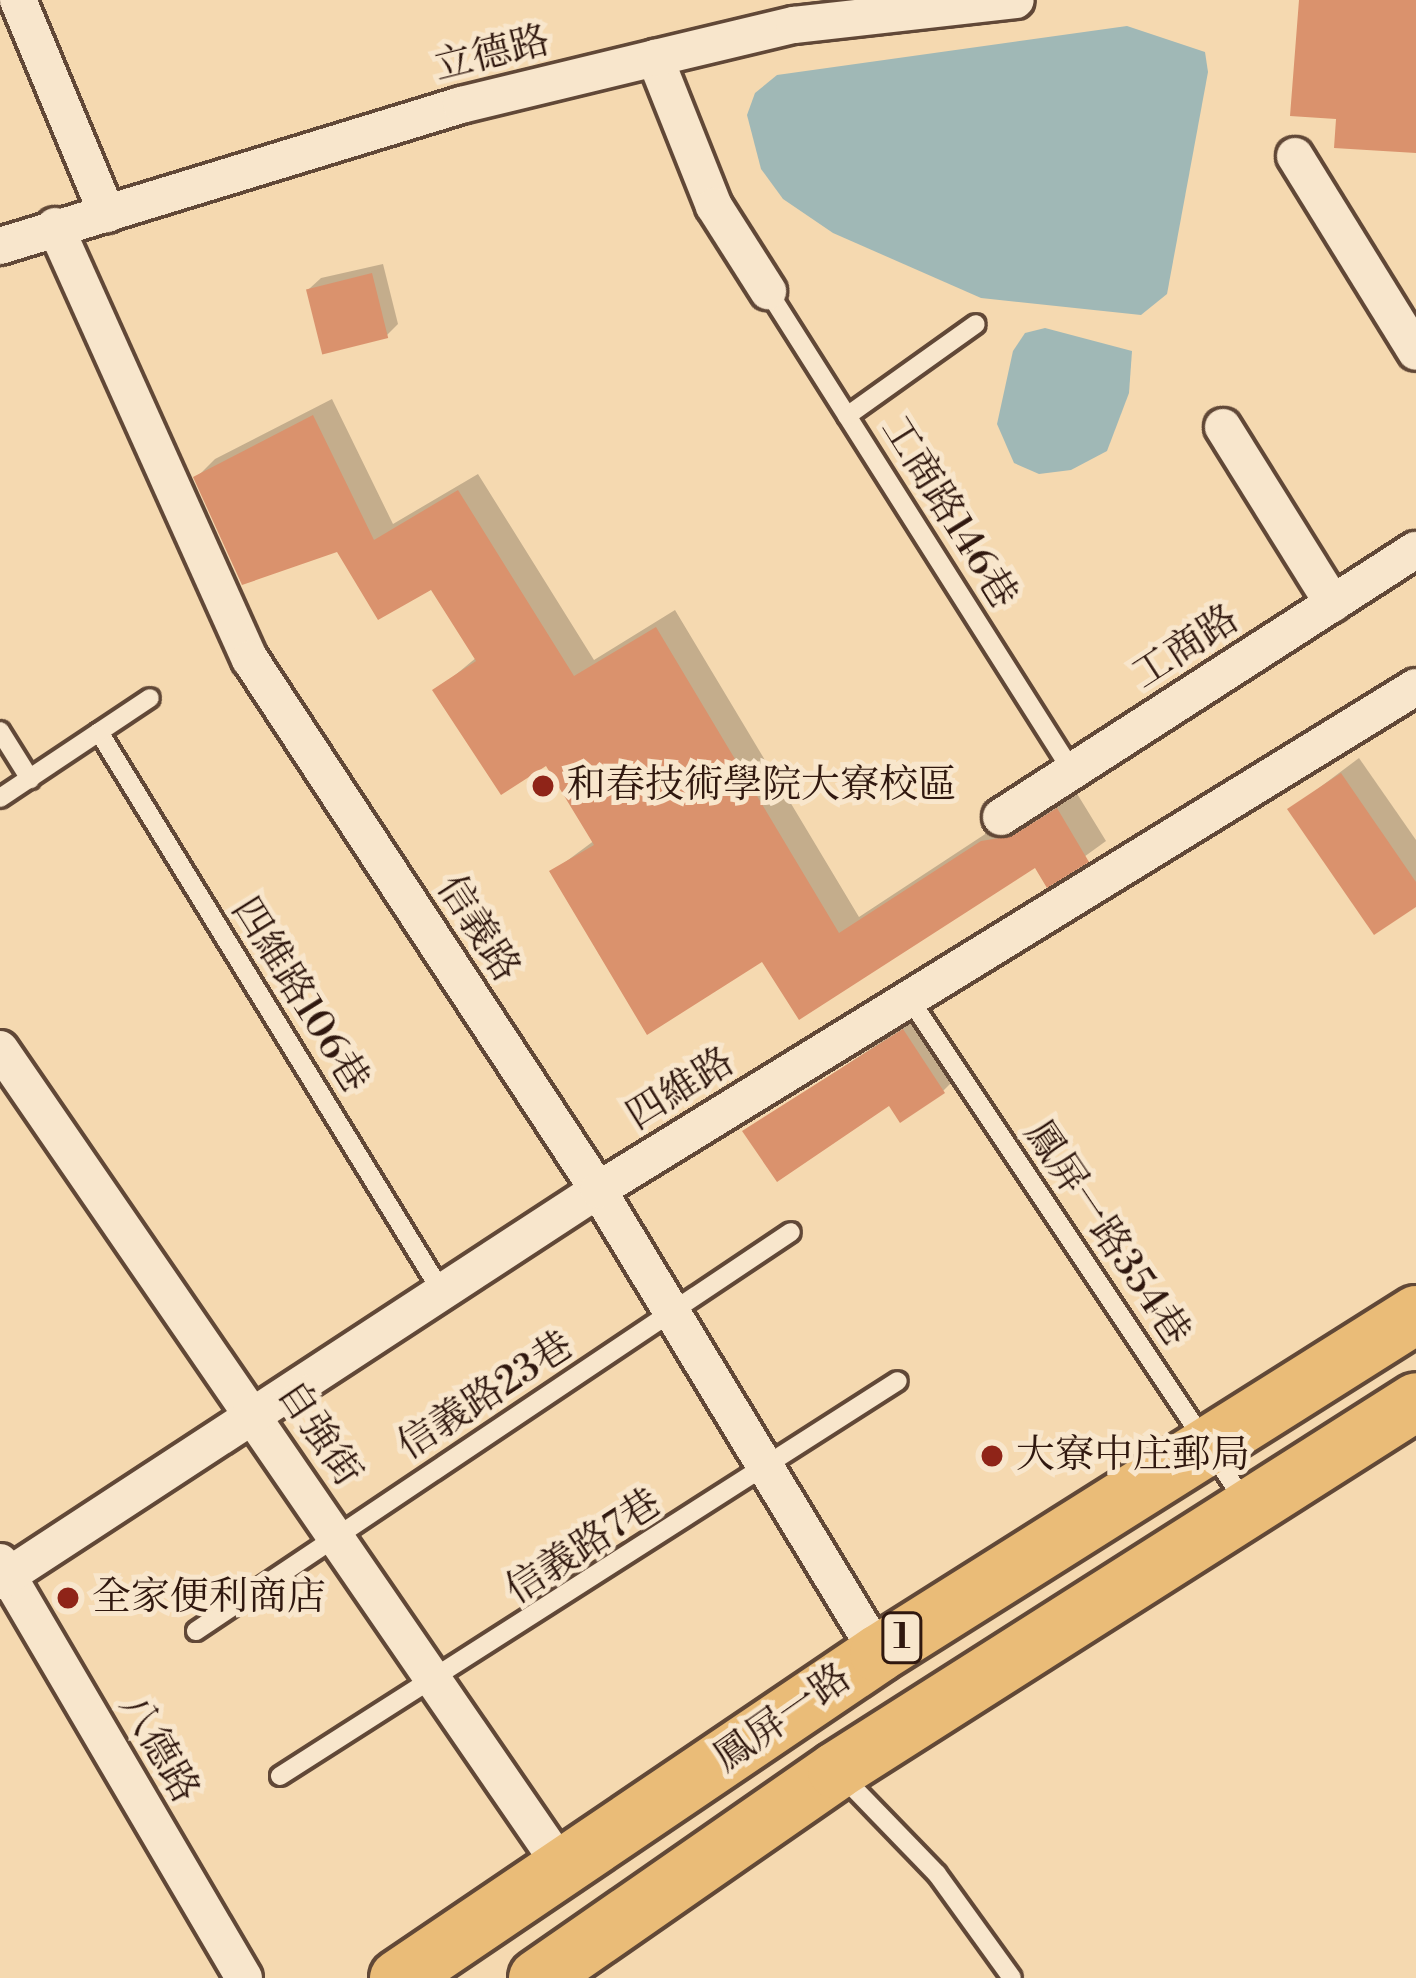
<!DOCTYPE html>
<meta charset="utf-8">
<style>
body{margin:0}
#map{position:relative;width:1416px;height:1978px;overflow:hidden;background:#f5d9b0;font-family:"Libre Bodoni","Noto Serif TC",serif}
div>[style]{position:absolute}
.water>*{inset:0;background:#a0b8b6}
.shadow>*{inset:0;background:#0003}
.building>*{inset:0;background:#da926d;transform-origin:0 0}
.roads{filter:drop-shadow(3px 0 #614837) drop-shadow(-3px 0 #614837) drop-shadow(0 3px #614837) drop-shadow(0 -3px #614837)}
.lane>*{height:18px;margin:-9px;padding:0 9px;transform-origin:9px;border-radius:9px;background:#f8e6cc}
.street>*{height:36px;margin:-18px;padding:0 18px;transform-origin:18px;border-radius:18px;background:#f8e6cc}
.primary>*{height:57px;margin:-28.5px;padding:0 28.5px;transform-origin:28.5px;border-radius:28.5px;background:#eabc78}
.dots>*{width:33px;height:33px;translate:-50% -50%;box-sizing:border-box;border:6px solid #f8e6cc;border-radius:50%}
span{translate:-50% -50%;white-space:nowrap;text-align:center;line-height:1.15;-webkit-text-stroke:10px #f8e6cc;paint-order:stroke}
.shield-label span{padding:3px 9px;background:#f8e6cc;border:3px solid;border-radius:9px;-webkit-text-stroke-width:0}
.shield-label{font-size:36px;color:#30180f;font-weight:700}
.street-label{font-size:39px;color:#30180f}
.poi-label{font-size:39px;color:#30180f}
.left{translate:0 -50%;text-align:left}
</style>
<div id="map">
<div class="water">
<div style="clip-path:polygon(1127px 26px,1205px 52px,1208px 72px,1167px 294px,1141px 315px,981px 298px,833px 233px,783px 199px,761px 169px,747px 115px,755px 93px,777px 75px)"></div>
<div style="clip-path:polygon(1045px 328px,1132px 351px,1129px 393px,1107px 451px,1071px 470px,1039px 474px,1014px 463px,997px 424px,1013px 351px,1025px 333px)"></div>
</div>
<div class="shadow">
<div style="clip-path:polygon(383px 264px,398px 324px,387px 335px,309px 289px,321px 278px)"></div>
<div style="clip-path:polygon(332px 399px,393px 524px,478px 474px,594px 660px,675px 610px,859px 917px,1002px 823px,1034px 819px,1076px 792px,1106px 841px,1048px 883px,1036px 863px,799px 1016px,763px 958px,552px 872px,595px 840px,547px 761px,436px 691px,477px 657px,432px 586px,196px 478px,215px 459px)"></div>
<div style="clip-path:polygon(1359px 758px,1416px 840px,1416px 903px,1291px 809px)"></div>
<div style="clip-path:polygon(918px 1017px,958px 1076px,943px 1091px,746px 1132px)"></div>
</div>
<div class="building">
<div style="clip-path:polygon(1299px 0,1416px 0,1416px 153px,1334px 148px,1336px 119px,1290px 116px)"></div>
<div style="left:372px;top:273px;width:67px;height:68px;rotate:76deg"></div>
<div style="clip-path:polygon(313px 415px,374px 540px,458px 490px,574px 676px,656px 627px,839px 933px,981px 841px,1012px 836px,1057px 808px,1089px 862px,1047px 888px,1035px 868px,799px 1020px,762px 962px,647px 1035px,549px 871px,594px 845px,546px 766px,501px 795px,432px 690px,476px 661px,431px 590px,378px 620px,337px 552px,242px 585px,193px 477px)"></div>
<div style="clip-path:polygon(1341px 773px,1416px 882px,1416px 907px,1374px 935px,1287px 809px)"></div>
<div style="clip-path:polygon(903px 1029px,945px 1093px,900px 1123px,889px 1106px,777px 1182px,742px 1131px)"></div>
</div>
<div class="roads">
<div class="lane">
<div style="left:768px;top:291px;width:568px;rotate:57.65deg"></div>
<div style="left:847px;top:416px;width:158px;rotate:-35.5deg"></div>
<div style="left:0;top:731px;width:57px;rotate:58deg"></div>
<div style="left:99px;top:732px;width:659px;rotate:58.53deg"></div>
<div style="left:0;top:798px;width:180px;rotate:-33.7deg"></div>
<div style="left:909px;top:998px;width:606px;rotate:56.31deg"></div>
<div style="left:196px;top:1631px;width:716px;rotate:-33.85deg"></div>
<div style="left:280px;top:1776px;width:733px;rotate:-32.59deg"></div>
<div style="left:842px;top:1776px;width:136px;rotate:45.9deg"></div>
<div style="left:937px;top:1874px;width:128px;rotate:54.2deg"></div>
</div>
<div class="street">
<div style="left:18px;top:0;width:232px;rotate:67.4deg"></div>
<div style="left:655px;top:58px;width:159px;rotate:68.3deg"></div>
<div style="left:714px;top:206px;width:101px;rotate:57.6deg"></div>
<div style="left:1295px;top:156px;width:230px;rotate:58.3deg"></div>
<div style="left:55px;top:226px;width:475px;rotate:65.8deg"></div>
<div style="left:250px;top:659px;width:635px;rotate:56.76deg"></div>
<div style="left:598px;top:1190px;width:541px;rotate:58.84deg"></div>
<div style="left:0;top:246px;width:482px;rotate:-17deg"></div>
<div style="left:461px;top:105px;width:200px;rotate:-13.6deg"></div>
<div style="left:655px;top:58px;width:143px;rotate:-13.4deg"></div>
<div style="left:794px;top:25px;width:223px;rotate:-6.4deg"></div>
<div style="left:1223px;top:427px;width:208px;rotate:58.1deg"></div>
<div style="left:1001px;top:817px;width:493px;rotate:-32.8deg"></div>
<div style="left:0;top:1049px;width:996px;rotate:55.51deg"></div>
<div style="left:0;top:1562px;width:482px;rotate:59.6deg"></div>
<div style="left:0;top:1581px;width:714px;rotate:-33.18deg"></div>
<div style="left:598px;top:1190px;width:960px;rotate:-31.59deg"></div>
</div>
<div class="primary">
<div style="left:398px;top:1978px;width:580px;rotate:-34.1deg"></div>
<div style="left:878px;top:1653px;width:636px;rotate:-32.22deg"></div>
<div style="left:537px;top:1978px;width:364px;rotate:-34.8deg"></div>
<div style="left:836px;top:1770px;width:687px;rotate:-32.46deg"></div>
</div>
</div>
<div class="dots">
<div style="left:543px;top:786px;background:#8f2418"></div>
<div style="left:992px;top:1456px;background:#8f2418"></div>
<div style="left:68px;top:1598px;background:#8f2418"></div>
</div>
<div class="shield-label">
<span style="left:902px;top:1638px">1</span>
</div>
<div class="street-label">
<span style="left:492px;top:55px;rotate:-14deg">立德路</span>
<span style="left:948px;top:513px;rotate:58deg">工商路146巷</span>
<span style="left:1186px;top:648px;rotate:-33deg">工商路</span>
<span style="left:477px;top:929px;rotate:57deg">信義路</span>
<span style="left:299px;top:996px;rotate:58deg">四維路106巷</span>
<span style="left:681px;top:1090px;rotate:-32deg">四維路</span>
<span style="left:1106px;top:1234px;rotate:56deg">鳳屏一路354巷</span>
<span style="left:486px;top:1397px;rotate:-33deg">信義路23巷</span>
<span style="left:318px;top:1434px;rotate:56deg">自強街</span>
<span style="left:584px;top:1548px;rotate:-33deg">信義路7巷</span>
<span style="left:783px;top:1719px;rotate:-35deg">鳳屏一路</span>
<span style="left:158px;top:1749px;rotate:60deg">八德路</span>
</div>
<div class="poi-label">
<span class="left" style="left:567px;top:786px">和春技術學院大寮校區</span>
<span class="left" style="left:1016px;top:1456px">大寮中庄郵局</span>
<span class="left" style="left:92px;top:1598px">全家便利商店</span>
</div>
</div>
